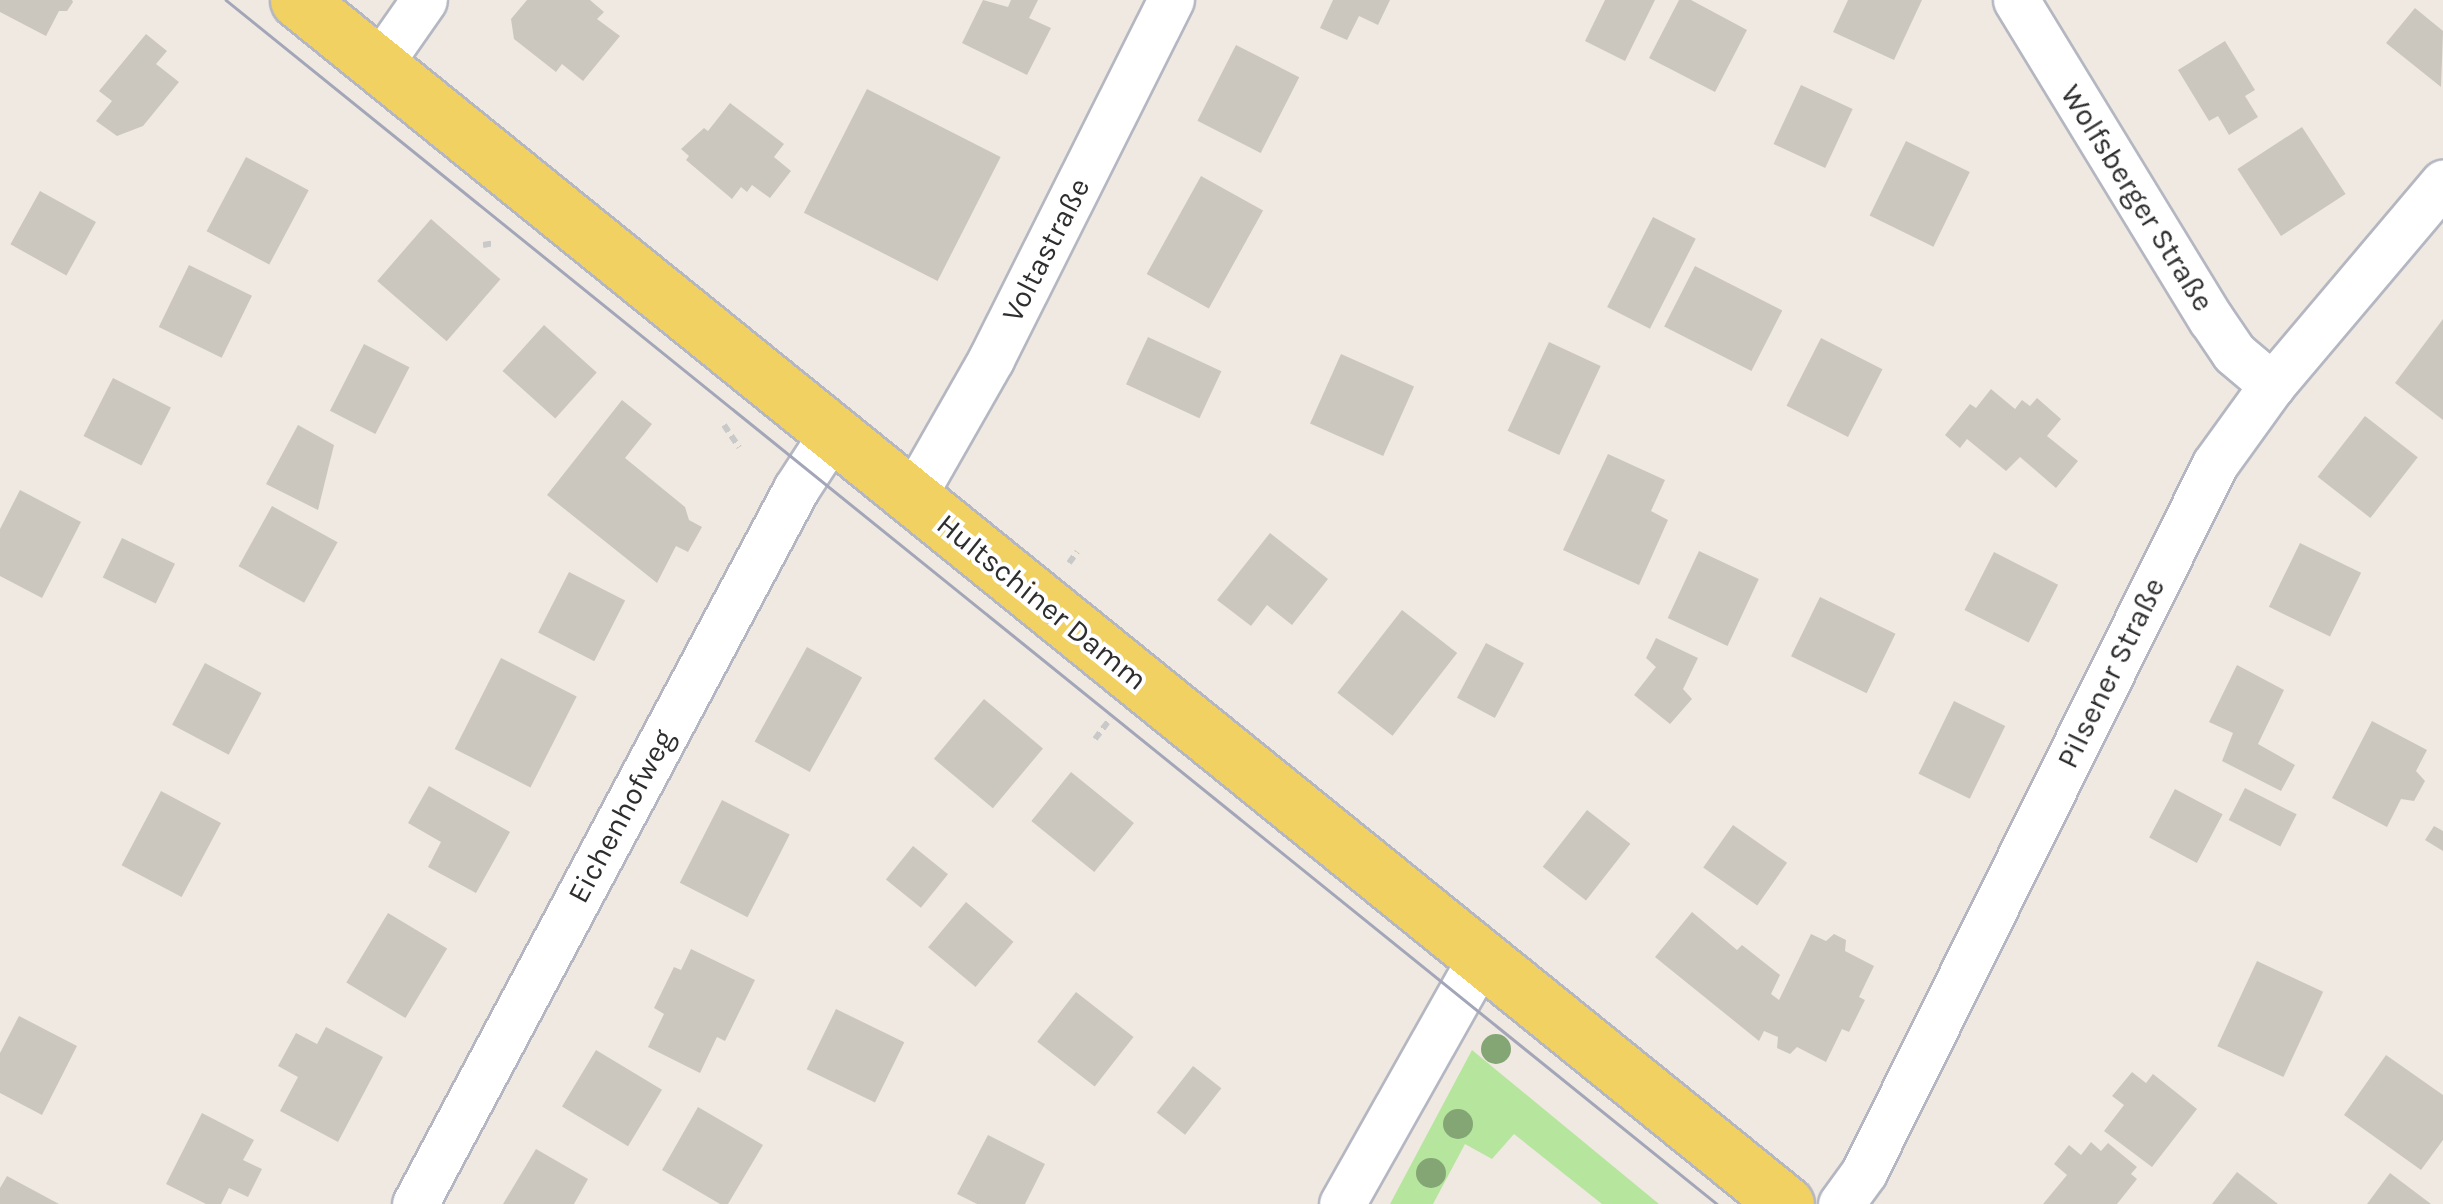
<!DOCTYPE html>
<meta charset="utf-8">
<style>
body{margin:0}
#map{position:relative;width:2443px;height:1204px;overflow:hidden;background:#efe9e1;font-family:Karla,sans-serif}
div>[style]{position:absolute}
.green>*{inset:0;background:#b6e59e}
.building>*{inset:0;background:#cbc7bf;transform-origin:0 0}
.path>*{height:6px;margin-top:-3px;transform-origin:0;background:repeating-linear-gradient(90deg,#c9c9c9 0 8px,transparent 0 13px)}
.roads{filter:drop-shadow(2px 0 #b4b7c1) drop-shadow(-2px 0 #b4b7c1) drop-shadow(0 2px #b4b7c1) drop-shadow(0 -2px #b4b7c1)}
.minor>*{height:45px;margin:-22.5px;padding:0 22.5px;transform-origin:22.5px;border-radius:22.5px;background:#fff}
.major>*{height:55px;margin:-27.5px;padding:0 27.5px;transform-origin:27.5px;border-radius:27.5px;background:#f2d163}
.tram>*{height:2.5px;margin:-1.25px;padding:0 1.25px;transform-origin:1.25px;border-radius:1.25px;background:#a3a6b8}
.trees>*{width:30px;height:30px;margin:-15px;border-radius:50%;background:#84a574}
span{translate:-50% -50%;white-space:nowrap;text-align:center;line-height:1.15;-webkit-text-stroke:8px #fff;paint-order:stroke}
.street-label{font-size:30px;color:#2e2e2e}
</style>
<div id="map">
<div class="green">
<div style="clip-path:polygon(1472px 1050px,1659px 1204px,1602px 1204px,1514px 1134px,1492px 1159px,1465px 1144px,1433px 1204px,1390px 1204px)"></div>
</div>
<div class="building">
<div style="clip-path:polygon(0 0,72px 0,73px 2px,67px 11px,59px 11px,46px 36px,0 12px)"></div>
<div style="clip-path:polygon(527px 0,590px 0,604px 12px,597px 19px,620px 36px,583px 81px,562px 64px,556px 72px,514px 39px,511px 19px)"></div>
<div style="clip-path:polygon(983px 0,1008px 7px,1011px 0,1038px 0,1029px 18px,1051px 28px,1027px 75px,962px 43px)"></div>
<div style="clip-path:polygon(1333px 0,1390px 0,1378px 25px,1359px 16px,1347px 40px,1320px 28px)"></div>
<div style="clip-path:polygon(1605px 0,1655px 0,1625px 61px,1585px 41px)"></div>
<div style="clip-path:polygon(1679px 0,1691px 0,1747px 30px,1715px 92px,1649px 58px)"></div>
<div style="clip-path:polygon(1848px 0,1922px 0,1894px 60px,1833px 32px)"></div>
<div style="clip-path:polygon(2415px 8px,2443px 31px,2441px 87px,2386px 43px)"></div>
<div style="clip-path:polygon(146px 34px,167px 51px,156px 64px,179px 82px,143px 126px,117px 136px,96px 121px,112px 101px,99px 91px)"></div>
<div style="clip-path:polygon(2225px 41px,2255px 90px,2245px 96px,2258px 117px,2229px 135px,2218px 116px,2209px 121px,2178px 70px)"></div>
<div style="left:1236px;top:45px;width:71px;height:85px;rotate:27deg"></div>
<div style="left:1801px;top:85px;width:57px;height:65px;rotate:25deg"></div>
<div style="left:867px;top:89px;width:150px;height:139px;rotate:27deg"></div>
<div style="clip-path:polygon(730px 103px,784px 144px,774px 157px,791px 171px,770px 198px,752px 185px,747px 192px,741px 187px,732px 199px,686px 160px,689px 156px,681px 149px,704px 128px,708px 131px)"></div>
<div style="left:2302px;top:127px;width:80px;height:77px;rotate:57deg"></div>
<div style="left:1906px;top:141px;width:71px;height:83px;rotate:26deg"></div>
<div style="left:246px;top:157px;width:71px;height:84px;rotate:28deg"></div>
<div style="left:1201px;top:176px;width:71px;height:112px;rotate:29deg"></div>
<div style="left:40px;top:191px;width:64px;height:61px;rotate:29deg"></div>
<div style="left:1653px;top:217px;width:48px;height:101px;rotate:27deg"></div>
<div style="left:431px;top:219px;width:92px;height:82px;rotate:41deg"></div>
<div style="left:189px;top:265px;width:70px;height:69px;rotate:26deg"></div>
<div style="left:1695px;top:266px;width:98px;height:68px;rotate:27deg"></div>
<div style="clip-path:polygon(2443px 319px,2443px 420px,2395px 383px)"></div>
<div style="left:544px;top:325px;width:71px;height:62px;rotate:42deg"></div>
<div style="left:1148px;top:337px;width:81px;height:52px;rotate:25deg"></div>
<div style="left:1821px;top:338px;width:69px;height:76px;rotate:27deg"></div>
<div style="left:1549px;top:342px;width:57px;height:98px;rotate:25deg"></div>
<div style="left:364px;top:344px;width:51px;height:75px;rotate:27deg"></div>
<div style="left:1341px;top:354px;width:80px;height:76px;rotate:24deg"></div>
<div style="left:113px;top:378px;width:65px;height:65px;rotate:27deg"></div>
<div style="clip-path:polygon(1991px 389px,2015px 409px,2022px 400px,2030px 406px,2037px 398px,2061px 419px,2047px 436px,2078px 461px,2056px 488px,2020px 457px,2006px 471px,1967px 439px,1960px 448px,1945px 435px,1970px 404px,1976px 408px)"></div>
<div style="clip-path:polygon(622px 400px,652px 424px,625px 458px,685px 507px,689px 520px,702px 527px,688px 552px,676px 546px,657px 583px,547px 495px)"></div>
<div style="left:2365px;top:416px;width:67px;height:77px;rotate:38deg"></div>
<div style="clip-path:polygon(298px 425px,334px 445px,318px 510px,266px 484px)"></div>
<div style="clip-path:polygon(1608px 454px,1665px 480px,1651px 511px,1668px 520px,1639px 585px,1563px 550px)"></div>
<div style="clip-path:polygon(20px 490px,81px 522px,42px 598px,0 576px,0 529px)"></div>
<div style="left:272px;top:506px;width:75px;height:69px;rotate:29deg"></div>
<div style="clip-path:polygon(1270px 533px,1328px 579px,1292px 625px,1267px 605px,1251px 626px,1217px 600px)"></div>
<div style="left:122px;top:538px;width:59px;height:44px;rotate:26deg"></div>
<div style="left:2300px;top:543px;width:68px;height:71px;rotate:26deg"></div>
<div style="left:1699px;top:551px;width:66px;height:74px;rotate:25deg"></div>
<div style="left:1994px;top:552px;width:72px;height:65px;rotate:27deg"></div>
<div style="left:569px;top:572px;width:63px;height:68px;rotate:27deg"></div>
<div style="left:1820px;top:597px;width:84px;height:66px;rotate:26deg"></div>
<div style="left:1402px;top:610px;width:70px;height:105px;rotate:38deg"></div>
<div style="clip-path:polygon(1656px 638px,1698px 658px,1683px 689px,1692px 699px,1670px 724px,1634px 695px,1656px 667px,1646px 658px)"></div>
<div style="left:1486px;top:643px;width:43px;height:62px;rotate:28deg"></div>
<div style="left:807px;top:647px;width:63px;height:108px;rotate:29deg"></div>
<div style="left:501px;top:658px;width:85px;height:102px;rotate:27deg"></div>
<div style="left:205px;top:663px;width:64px;height:70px;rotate:28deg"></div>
<div style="clip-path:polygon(2237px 665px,2284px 690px,2258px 744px,2295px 765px,2281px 791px,2222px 761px,2233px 733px,2209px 722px)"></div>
<div style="left:984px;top:699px;width:77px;height:78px;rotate:40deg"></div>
<div style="left:1954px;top:701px;width:57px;height:81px;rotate:26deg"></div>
<div style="clip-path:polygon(2372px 721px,2427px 750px,2416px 771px,2425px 781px,2414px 801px,2401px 799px,2387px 827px,2332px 798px)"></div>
<div style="left:1071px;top:772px;width:81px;height:63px;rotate:39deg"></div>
<div style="clip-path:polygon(429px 786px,510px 832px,476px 893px,428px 867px,441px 842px,408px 823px)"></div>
<div style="left:2245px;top:788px;width:58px;height:36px;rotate:27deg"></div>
<div style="left:2175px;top:789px;width:54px;height:55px;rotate:28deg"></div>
<div style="left:161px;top:791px;width:68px;height:84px;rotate:28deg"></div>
<div style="left:722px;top:800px;width:76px;height:93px;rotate:27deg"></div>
<div style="left:1587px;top:810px;width:55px;height:72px;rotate:38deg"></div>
<div style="left:1733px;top:825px;width:66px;height:52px;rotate:35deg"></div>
<div style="clip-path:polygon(2434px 826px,2443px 831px,2443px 851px,2425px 840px)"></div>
<div style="left:913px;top:846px;width:45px;height:43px;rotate:39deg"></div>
<div style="left:966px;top:902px;width:62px;height:59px;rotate:40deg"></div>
<div style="clip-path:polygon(1692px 912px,1737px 950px,1742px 945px,1780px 975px,1771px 994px,1779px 1000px,1811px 934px,1826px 941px,1834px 934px,1846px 940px,1845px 951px,1874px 966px,1859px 997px,1865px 1000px,1849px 1032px,1842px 1029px,1826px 1062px,1797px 1047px,1790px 1054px,1777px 1048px,1778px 1037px,1764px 1031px,1759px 1041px,1655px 957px)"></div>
<div style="left:388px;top:913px;width:69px;height:81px;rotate:31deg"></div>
<div style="clip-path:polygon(691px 949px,755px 980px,725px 1041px,717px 1037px,700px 1073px,648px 1047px,664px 1014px,654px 1008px,674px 967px,681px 970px)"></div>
<div style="left:2257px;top:961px;width:73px;height:94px;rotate:25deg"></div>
<div style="left:1076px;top:992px;width:73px;height:63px;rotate:38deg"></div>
<div style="left:836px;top:1009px;width:76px;height:67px;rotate:26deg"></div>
<div style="clip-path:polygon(19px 1016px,77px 1046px,42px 1115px,0 1093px,0 1053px)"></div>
<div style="clip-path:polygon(326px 1027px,383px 1057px,338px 1142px,280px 1111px,298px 1077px,278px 1066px,296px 1033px,317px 1044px)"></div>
<div style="left:596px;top:1050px;width:77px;height:66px;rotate:31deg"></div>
<div style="clip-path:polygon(2386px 1055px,2443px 1095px,2443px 1140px,2421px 1170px,2344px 1115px)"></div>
<div style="left:1193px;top:1066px;width:36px;height:59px;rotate:38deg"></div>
<div style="clip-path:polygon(2132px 1072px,2146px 1083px,2153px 1074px,2197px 1109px,2152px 1167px,2104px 1131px,2124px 1105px,2112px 1096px)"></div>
<div style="clip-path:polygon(698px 1107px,763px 1145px,728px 1204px,720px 1204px,662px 1170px)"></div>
<div style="clip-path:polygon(202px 1113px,254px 1140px,243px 1160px,262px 1169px,248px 1197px,229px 1188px,221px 1204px,206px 1204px,166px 1184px)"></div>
<div style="clip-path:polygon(988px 1135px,1045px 1164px,1025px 1204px,977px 1204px,957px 1194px)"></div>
<div style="clip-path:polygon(2091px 1142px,2101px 1151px,2108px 1143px,2137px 1167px,2131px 1174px,2137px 1179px,2117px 1204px,2043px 1204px,2067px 1175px,2054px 1164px,2069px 1145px,2081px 1155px)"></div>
<div style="clip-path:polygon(536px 1149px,588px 1179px,574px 1204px,503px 1204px)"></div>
<div style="clip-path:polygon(2237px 1172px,2278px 1204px,2212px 1204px)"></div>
<div style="clip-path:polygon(2390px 1173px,2431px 1204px,2367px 1204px)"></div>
<div style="clip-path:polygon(7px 1176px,59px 1204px,0 1204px,0 1188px)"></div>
</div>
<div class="path">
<div style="left:483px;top:245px;width:11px;rotate:-10deg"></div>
<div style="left:724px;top:425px;width:27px;rotate:56deg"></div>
<div style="left:1069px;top:563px;width:14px;rotate:-54deg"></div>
<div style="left:1095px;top:739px;width:26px;rotate:-53deg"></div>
</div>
<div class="roads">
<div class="minor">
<div style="left:2016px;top:0;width:374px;rotate:58.6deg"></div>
<div style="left:2211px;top:319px;width:41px;rotate:55.9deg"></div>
<div style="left:2234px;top:353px;width:50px;rotate:40.1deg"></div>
<div style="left:378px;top:66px;width:80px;rotate:-55.1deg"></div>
<div style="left:913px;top:496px;width:158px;rotate:-60.3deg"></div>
<div style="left:991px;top:359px;width:402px;rotate:-63.4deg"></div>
<div style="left:415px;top:1204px;width:810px;rotate:-61.95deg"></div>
<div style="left:796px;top:489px;width:68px;rotate:-57deg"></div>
<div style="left:1342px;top:1204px;width:283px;rotate:-60.6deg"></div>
<div style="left:1841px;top:1204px;width:39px;rotate:-54deg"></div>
<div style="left:1864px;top:1172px;width:790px;rotate:-63.63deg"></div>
<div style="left:2215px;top:464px;width:97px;rotate:-54.2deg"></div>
<div style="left:2272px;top:385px;width:265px;rotate:-49.8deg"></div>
</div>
<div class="major">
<div style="left:298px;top:0;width:1914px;rotate:38.98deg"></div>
</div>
</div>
<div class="tram">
<div style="left:226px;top:0;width:1916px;rotate:38.92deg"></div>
</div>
<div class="trees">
<div style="left:1496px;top:1049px"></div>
<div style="left:1458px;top:1124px"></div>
<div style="left:1431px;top:1173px"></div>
</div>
<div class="street-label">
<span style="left:2137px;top:198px;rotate:58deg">Wolfsberger Straße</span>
<span style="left:1046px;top:250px;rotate:-63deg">Voltastraße</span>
<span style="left:1042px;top:602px;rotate:39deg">Hultschiner Damm</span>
<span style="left:2111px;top:673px;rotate:-64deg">Pilsener Straße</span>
<span style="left:621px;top:816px;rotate:-62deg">Eichenhofweg</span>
</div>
</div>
